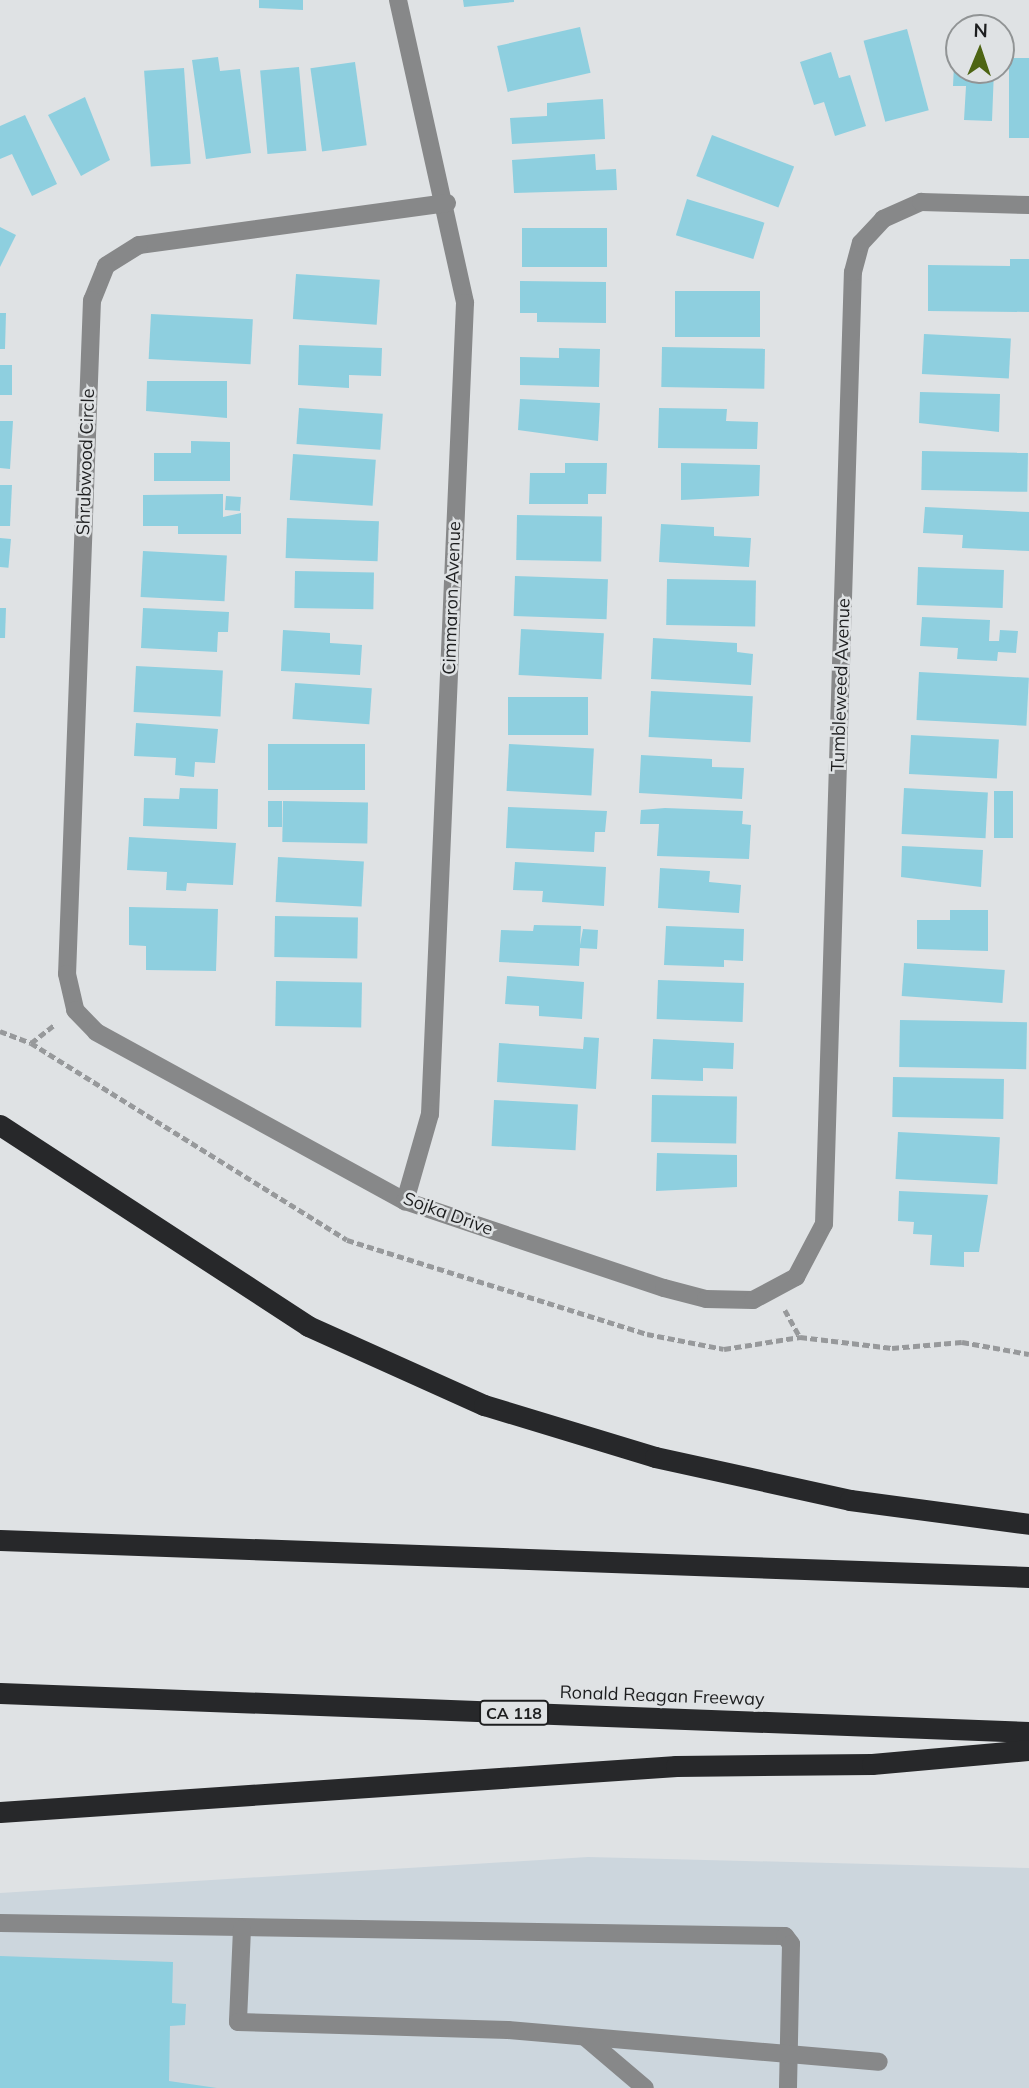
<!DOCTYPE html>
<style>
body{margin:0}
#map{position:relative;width:1029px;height:2088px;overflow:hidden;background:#dfe2e4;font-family:Mulish,sans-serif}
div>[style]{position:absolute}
.built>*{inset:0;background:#ccd6dd}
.building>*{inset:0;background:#8ecfdf;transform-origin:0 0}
.path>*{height:4.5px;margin-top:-2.25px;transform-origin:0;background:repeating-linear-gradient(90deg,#97999b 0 7px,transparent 0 10.5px)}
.minor>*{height:18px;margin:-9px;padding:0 9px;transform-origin:9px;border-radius:9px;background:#878889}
.highway>*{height:21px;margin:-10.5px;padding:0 10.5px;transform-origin:10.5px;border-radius:10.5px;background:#27282a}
span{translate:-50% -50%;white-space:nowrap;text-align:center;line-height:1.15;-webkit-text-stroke:5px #dfe2e4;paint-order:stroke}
.shield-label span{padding:2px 5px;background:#dfe2e4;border:2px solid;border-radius:5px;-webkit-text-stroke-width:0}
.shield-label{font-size:16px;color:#1d1e1f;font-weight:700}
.street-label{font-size:18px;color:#1d1e1f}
.north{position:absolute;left:945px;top:14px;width:70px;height:70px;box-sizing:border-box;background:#dfe2e4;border:2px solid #919495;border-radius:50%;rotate:2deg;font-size:19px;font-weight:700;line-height:28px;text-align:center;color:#1d1e1f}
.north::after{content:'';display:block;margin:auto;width:24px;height:32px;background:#4d6413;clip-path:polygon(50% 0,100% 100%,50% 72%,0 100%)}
</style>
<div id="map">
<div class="built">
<div style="clip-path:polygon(588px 1857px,1029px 1868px,1029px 2088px,0 2088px,0 1893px)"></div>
</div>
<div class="building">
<div style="clip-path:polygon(259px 0,303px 0,303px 10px,259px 8px)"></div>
<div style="clip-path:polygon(463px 0,514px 0,514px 2px,464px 7px)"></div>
<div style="left:580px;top:27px;width:47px;height:85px;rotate:77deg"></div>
<div style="left:907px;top:29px;width:84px;height:45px;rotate:75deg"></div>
<div style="clip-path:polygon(955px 43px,959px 70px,994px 70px,992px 121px,964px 120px,966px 86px,953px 86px)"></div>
<div style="clip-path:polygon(831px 52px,839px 78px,850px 75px,866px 126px,835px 136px,824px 102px,814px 105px,800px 62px)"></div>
<div style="clip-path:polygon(218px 57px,220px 71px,240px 69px,251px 153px,206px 159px,192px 60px)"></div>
<div style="left:1009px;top:58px;width:20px;height:80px"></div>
<div style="left:355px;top:62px;width:84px;height:45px;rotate:82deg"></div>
<div style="left:299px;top:67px;width:84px;height:39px;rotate:85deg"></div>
<div style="left:184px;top:68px;width:96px;height:40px;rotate:86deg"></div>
<div style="clip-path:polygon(85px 97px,110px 160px,81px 176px,48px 115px)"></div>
<div style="clip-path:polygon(603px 99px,605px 139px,512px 144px,510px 118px,547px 116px,547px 103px)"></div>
<div style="clip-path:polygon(25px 115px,57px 184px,32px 196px,12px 154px,0 159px,0 126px)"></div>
<div style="left:712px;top:135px;width:88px;height:44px;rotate:21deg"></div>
<div style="clip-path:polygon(595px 154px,596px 170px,616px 169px,617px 190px,514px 193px,512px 160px)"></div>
<div style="left:687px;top:199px;width:81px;height:38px;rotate:17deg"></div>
<div style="clip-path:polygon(0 227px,16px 235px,0 267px)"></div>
<div style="left:607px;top:228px;width:39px;height:85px;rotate:90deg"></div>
<div style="clip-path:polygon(1010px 259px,1029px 259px,1029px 312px,928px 311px,928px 265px,1010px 266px)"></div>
<div style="left:296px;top:274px;width:84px;height:45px;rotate:4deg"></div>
<div style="clip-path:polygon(520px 281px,606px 282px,606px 323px,537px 322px,537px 313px,520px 313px)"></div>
<div style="left:675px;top:291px;width:85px;height:46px"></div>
<div style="clip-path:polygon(0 313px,6px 313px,5px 349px,0 349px)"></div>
<div style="left:151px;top:314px;width:102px;height:45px;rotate:3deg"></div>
<div style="left:924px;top:334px;width:87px;height:40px;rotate:3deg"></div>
<div style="clip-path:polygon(299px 345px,382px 348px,381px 376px,349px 375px,349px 388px,298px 385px)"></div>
<div style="left:662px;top:347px;width:103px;height:40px;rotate:1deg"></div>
<div style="clip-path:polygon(559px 348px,600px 349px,599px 387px,520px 385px,520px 357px,559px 358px)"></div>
<div style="left:0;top:365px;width:12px;height:30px"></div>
<div style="clip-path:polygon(147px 381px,227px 381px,227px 418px,146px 411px)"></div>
<div style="clip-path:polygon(920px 392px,1000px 394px,999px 432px,919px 423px)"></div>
<div style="clip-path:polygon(520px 399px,600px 403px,598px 441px,518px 430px)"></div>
<div style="left:299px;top:408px;width:84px;height:36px;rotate:4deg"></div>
<div style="clip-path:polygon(659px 408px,727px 409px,726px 421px,758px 422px,757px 449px,658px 448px)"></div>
<div style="clip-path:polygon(0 421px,13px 421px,10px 469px,0 468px)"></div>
<div style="clip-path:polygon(191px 441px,230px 442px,230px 481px,154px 481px,154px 453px,191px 453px)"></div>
<div style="left:922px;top:451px;width:106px;height:39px;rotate:1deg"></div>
<div style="left:293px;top:454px;width:83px;height:46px;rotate:4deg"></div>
<div style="clip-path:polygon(565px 463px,607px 463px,606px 494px,588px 494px,588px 504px,529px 504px,530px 473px,565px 473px)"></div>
<div style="clip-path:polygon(681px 463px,760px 465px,759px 496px,681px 500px)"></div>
<div style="clip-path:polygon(0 485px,12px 485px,10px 526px,0 526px)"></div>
<div style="clip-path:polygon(223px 494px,223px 517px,241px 513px,241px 534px,178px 534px,178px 526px,143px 526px,143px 495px)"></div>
<div style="left:226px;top:496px;width:15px;height:14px;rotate:4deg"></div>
<div style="clip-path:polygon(925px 507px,1029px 512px,1029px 551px,962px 548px,963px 535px,923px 533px)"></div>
<div style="left:517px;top:515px;width:85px;height:45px;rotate:1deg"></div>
<div style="left:287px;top:518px;width:92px;height:40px;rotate:2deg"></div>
<div style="clip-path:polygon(661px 524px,714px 527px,714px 536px,751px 538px,749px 567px,659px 562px)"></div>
<div style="left:0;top:538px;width:11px;height:29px;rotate:5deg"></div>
<div style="left:143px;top:551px;width:84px;height:46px;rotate:3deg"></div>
<div style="left:918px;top:567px;width:86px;height:38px;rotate:2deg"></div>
<div style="left:295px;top:571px;width:79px;height:37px;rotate:1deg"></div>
<div style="left:515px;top:576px;width:93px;height:40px;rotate:2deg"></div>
<div style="left:667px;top:579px;width:89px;height:46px;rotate:1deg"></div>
<div style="clip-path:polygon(0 608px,6px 608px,5px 638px,0 638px)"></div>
<div style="clip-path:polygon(143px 608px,229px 612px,228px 632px,218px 632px,217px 652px,141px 648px)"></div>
<div style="clip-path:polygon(922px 617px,990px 620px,989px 641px,999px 641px,1000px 630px,1018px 631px,1016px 653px,998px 652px,997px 661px,957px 659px,958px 648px,920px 646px)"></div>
<div style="left:521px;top:629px;width:83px;height:46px;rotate:3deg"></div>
<div style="clip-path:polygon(283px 630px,330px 633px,330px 643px,362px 645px,360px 675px,281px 671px)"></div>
<div style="clip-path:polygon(653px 638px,737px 643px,737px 652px,753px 654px,751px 685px,651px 679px)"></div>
<div style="left:136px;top:666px;width:87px;height:46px;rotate:3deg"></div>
<div style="left:919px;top:672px;width:110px;height:48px;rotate:3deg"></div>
<div style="left:295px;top:683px;width:77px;height:36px;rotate:4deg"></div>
<div style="left:651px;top:691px;width:102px;height:46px;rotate:3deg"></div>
<div style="left:508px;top:697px;width:80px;height:38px"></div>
<div style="clip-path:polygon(136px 723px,218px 729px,215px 763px,195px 762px,194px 777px,175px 775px,176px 758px,134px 756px)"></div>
<div style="left:911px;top:735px;width:88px;height:39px;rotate:3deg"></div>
<div style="left:268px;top:744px;width:97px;height:46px"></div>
<div style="left:509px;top:744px;width:85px;height:47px;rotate:3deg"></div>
<div style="clip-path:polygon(641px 755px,712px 759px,712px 767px,744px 768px,742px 799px,639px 793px)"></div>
<div style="clip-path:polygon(180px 788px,218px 789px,217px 829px,143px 826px,144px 798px,179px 799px)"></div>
<div style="left:904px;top:788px;width:84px;height:46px;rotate:3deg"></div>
<div style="left:994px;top:791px;width:19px;height:47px"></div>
<div style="left:268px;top:801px;width:14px;height:26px"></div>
<div style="left:283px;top:801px;width:85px;height:41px;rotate:1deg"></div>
<div style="clip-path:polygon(508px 807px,607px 811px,605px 832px,595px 832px,594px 852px,506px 848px)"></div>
<div style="clip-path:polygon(665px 808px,743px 811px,742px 824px,751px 825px,749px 859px,657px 856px,659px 824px,640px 824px,641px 810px)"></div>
<div style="clip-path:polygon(129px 837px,236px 843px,233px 885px,187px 883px,186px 891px,166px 890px,167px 872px,127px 870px)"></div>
<div style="clip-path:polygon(902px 846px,983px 850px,981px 887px,901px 877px)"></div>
<div style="left:278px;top:857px;width:86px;height:45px;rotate:3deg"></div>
<div style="clip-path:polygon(515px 862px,606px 867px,604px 906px,542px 902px,543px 891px,513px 890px)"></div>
<div style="clip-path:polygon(660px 868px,710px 871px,709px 882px,741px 885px,739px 913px,658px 908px)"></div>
<div style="clip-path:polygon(129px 907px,218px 909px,216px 971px,146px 970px,146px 946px,129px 945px)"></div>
<div style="clip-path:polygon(950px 910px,988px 910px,988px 951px,917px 949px,917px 920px,950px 920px)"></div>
<div style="left:275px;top:916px;width:83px;height:41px;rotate:1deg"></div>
<div style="clip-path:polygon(534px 925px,581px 926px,580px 945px,583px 929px,598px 930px,597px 949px,580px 948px,579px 966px,499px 962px,501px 930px,533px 931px)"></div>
<div style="clip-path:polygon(666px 926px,744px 929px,743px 961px,724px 960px,724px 967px,664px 965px)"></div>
<div style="left:904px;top:963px;width:101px;height:33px;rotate:4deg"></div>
<div style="clip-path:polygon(507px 976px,584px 982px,582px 1019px,539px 1016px,539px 1006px,505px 1004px)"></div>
<div style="left:658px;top:980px;width:86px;height:39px;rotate:2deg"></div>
<div style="left:276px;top:981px;width:86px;height:45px;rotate:1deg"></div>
<div style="left:900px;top:1020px;width:127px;height:47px;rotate:1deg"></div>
<div style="clip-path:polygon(584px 1037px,599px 1038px,596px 1089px,497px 1082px,499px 1043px,583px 1049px)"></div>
<div style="clip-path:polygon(653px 1039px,734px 1043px,733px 1069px,703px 1068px,703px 1081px,651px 1079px)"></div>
<div style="left:893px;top:1077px;width:111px;height:40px;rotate:1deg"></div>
<div style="left:652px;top:1095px;width:85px;height:47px;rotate:1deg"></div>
<div style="left:494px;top:1100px;width:84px;height:46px;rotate:3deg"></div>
<div style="left:898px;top:1132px;width:102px;height:47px;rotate:3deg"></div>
<div style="clip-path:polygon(657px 1153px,737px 1155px,737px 1187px,656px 1191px)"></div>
<div style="clip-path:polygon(899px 1191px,988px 1195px,979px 1252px,964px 1252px,964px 1267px,930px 1265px,932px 1235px,913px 1234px,914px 1222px,898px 1221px)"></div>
<div style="clip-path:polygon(0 1956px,173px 1962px,172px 2003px,186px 2004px,185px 2025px,170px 2026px,169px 2081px,217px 2088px,0 2088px)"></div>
</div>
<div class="path">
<div style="left:0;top:1031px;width:33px;rotate:21deg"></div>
<div style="left:31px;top:1043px;width:372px;rotate:31.9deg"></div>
<div style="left:347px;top:1240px;width:314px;rotate:17.4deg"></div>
<div style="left:647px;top:1334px;width:78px;rotate:11deg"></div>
<div style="left:724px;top:1349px;width:77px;rotate:-9deg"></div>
<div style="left:800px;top:1337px;width:93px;rotate:6.8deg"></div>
<div style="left:892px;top:1348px;width:70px;rotate:-4.9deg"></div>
<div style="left:962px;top:1342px;width:68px;rotate:10.2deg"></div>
<div style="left:31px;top:1043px;width:31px;rotate:-38deg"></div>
<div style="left:785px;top:1310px;width:31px;rotate:61deg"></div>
</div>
<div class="minor">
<div style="left:398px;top:0;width:310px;rotate:77.5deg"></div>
<div style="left:465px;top:303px;width:812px;rotate:92.47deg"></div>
<div style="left:430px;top:1114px;width:91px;rotate:106deg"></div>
<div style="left:447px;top:203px;width:311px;rotate:172.2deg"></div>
<div style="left:139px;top:245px;width:39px;rotate:148deg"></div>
<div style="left:106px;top:266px;width:37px;rotate:112deg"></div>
<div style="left:92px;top:300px;width:674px;rotate:92.12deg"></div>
<div style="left:67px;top:974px;width:37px;rotate:77deg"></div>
<div style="left:75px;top:1010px;width:30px;rotate:46deg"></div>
<div style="left:96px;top:1032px;width:352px;rotate:28.7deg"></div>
<div style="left:405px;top:1201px;width:273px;rotate:18.6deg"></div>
<div style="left:664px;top:1288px;width:43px;rotate:14.7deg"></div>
<div style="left:706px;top:1299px;width:47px;rotate:1.2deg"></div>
<div style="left:753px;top:1300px;width:49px;rotate:-28.1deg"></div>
<div style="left:796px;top:1277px;width:60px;rotate:-62.2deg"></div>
<div style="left:824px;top:1224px;width:952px;rotate:-88.26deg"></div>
<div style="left:853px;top:272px;width:30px;rotate:-75deg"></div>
<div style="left:861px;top:243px;width:33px;rotate:-47deg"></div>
<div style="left:883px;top:219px;width:42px;rotate:-24.1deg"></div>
<div style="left:921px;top:202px;width:108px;rotate:1.6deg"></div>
<div style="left:0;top:1923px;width:785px;rotate:0.95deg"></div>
<div style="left:785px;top:1936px;width:10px;rotate:53deg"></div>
<div style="left:791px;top:1944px;width:144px;rotate:91.2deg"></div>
<div style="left:242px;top:1929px;width:93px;rotate:92.5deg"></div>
<div style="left:238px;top:2022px;width:270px;rotate:1.7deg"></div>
<div style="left:508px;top:2030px;width:372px;rotate:4.9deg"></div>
<div style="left:586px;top:2038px;width:77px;rotate:40.3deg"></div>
</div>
<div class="highway">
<div style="left:0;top:1125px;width:368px;rotate:33.1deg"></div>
<div style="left:308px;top:1326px;width:193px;rotate:24.2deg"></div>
<div style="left:484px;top:1405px;width:179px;rotate:16.9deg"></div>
<div style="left:655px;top:1457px;width:200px;rotate:12.4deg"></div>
<div style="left:850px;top:1500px;width:181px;rotate:7.6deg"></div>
<div style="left:0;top:1540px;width:1030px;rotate:2.06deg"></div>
<div style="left:0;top:1693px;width:1030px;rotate:2.17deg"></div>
<div style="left:0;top:1812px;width:678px;rotate:-3.89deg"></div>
<div style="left:676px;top:1766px;width:196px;rotate:-0.6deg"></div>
<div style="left:872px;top:1764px;width:158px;rotate:-5.1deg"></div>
</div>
<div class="shield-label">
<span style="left:514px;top:1713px">CA 118</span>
</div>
<div class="street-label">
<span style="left:86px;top:462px;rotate:-88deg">Shrubwood Circle</span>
<span style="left:452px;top:598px;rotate:-88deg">Cimmaron Avenue</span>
<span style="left:841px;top:685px;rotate:-88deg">Tumbleweed Avenue</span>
<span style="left:448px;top:1214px;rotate:20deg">Sojka Drive</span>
<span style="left:662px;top:1696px;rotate:2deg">Ronald Reagan Freeway</span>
</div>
<div class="north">N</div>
</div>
